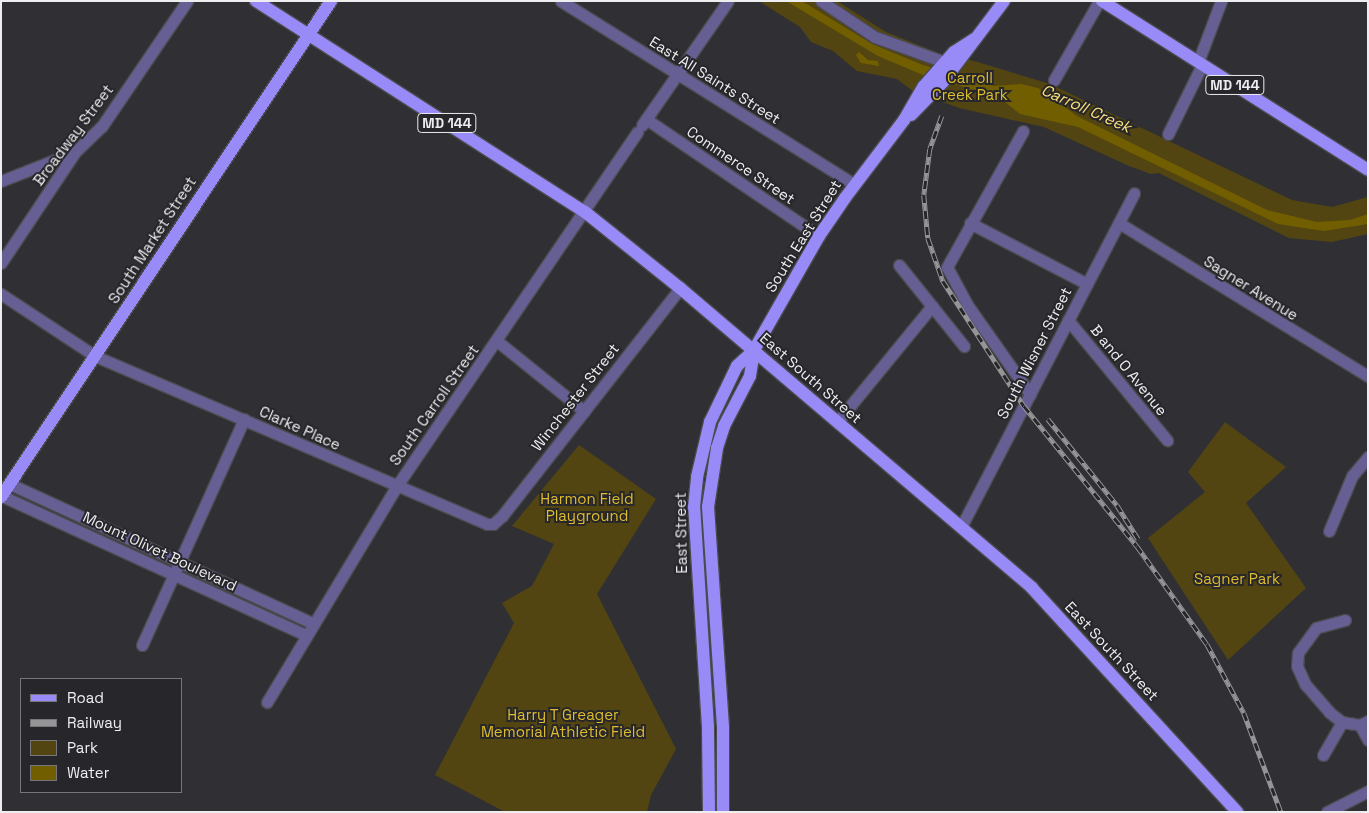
<!DOCTYPE html>
<style>
body{margin:0}
#map{position:relative;width:1369px;height:813px;overflow:hidden;background:#303034;font-family:"Space Grotesk",sans-serif}
div>[style]{position:absolute}
.green>*{inset:0;background:#524511}
.water>*{inset:0;background:#715e01}
.roads{filter:drop-shadow(1px 0 #4b4b4e) drop-shadow(-1px 0 #4b4b4e) drop-shadow(0 1px #4b4b4e) drop-shadow(0 -1px #4b4b4e)}
.minor>*{height:11px;margin:-5.5px;padding:0 5.5px;transform-origin:5.5px;border-radius:5.5px;background:#655f94}
.major>*{height:12px;margin:-6px;padding:0 6px;transform-origin:6px;border-radius:6px;background:#988af7}
.rail>*{height:4.5px;margin-top:-2.25px;transform-origin:0;background:repeating-linear-gradient(90deg,#27262a 0 8px,#959598 0 16px);box-sizing:border-box;border-block:1px solid #959598}
span{translate:-50% -50%;white-space:nowrap;text-align:center;line-height:1.15;-webkit-text-stroke:4px #27262a;paint-order:stroke}
.shield-label span{padding:1px 4px;background:#27262a;border:1px solid;border-radius:4px;-webkit-text-stroke-width:0}
.shield-label{font-size:14px;color:#eeeef1;font-weight:700}
.park-label{font-size:15px;color:#debd2c}
.street-label{font-size:15px;color:#eeeef1}
.water-label{font-size:16px;color:#f9df7b;font-style:italic}
.frame{position:absolute;inset:0;border:2px solid #eeeef1;pointer-events:none}
.legend{position:absolute;left:20px;top:678px;width:162px;height:115px;box-sizing:border-box;background:#27262a;border:1px solid #77767a;margin:0;padding:6px 9px;list-style:none;font-size:15px;color:#eeeef1}
.legend li{display:flex;align-items:center;gap:10px;height:25px}
.legend b{width:25px;border:1px solid #77767a}
</style>
<div id="map">
<div class="green">
<div style="clip-path:polygon(759px 1px,837px 1px,886px 32px,941px 54px,974px 61px,1050px 84px,1292px 200px,1332px 207px,1368px 197px,1368px 234px,1332px 242px,1289px 238px,1159px 173px,1151px 174px,1129px 166px,1044px 127px,959px 108px,913px 91px,897px 79px,857px 71px,833px 51px,811px 42px,800px 27px)"></div>
<div style="clip-path:polygon(1225px 422px,1286px 467px,1246px 503px,1306px 588px,1228px 660px,1148px 538px,1205px 492px,1188px 472px)"></div>
<div style="clip-path:polygon(579px 445px,656px 499px,597px 594px,676px 749px,651px 795px,647px 812px,505px 812px,435px 775px,514px 623px,502px 603px,532px 586px,554px 544px,512px 526px)"></div>
</div>
<div class="water">
<div style="clip-path:polygon(786px 1px,802px 1px,872px 44px,923px 65px,994px 86px,1021px 84px,1038px 88px,1077px 116px,1267px 210px,1317px 222px,1350px 220px,1368px 214px,1368px 224px,1324px 231px,1278px 224px,1078px 127px,1020px 114px,999px 97px,923px 75px,878px 56px)"></div>
<div style="clip-path:polygon(859px 52px,868px 60px,878px 61px,879px 66px,861px 63px,856px 55px)"></div>
</div>
<div class="roads">
<div class="minor">
<div style="left:561px;top:1px;width:345px;rotate:32deg"></div>
<div style="left:821px;top:1px;width:65px;rotate:33.7deg"></div>
<div style="left:875px;top:37px;width:68px;rotate:19.8deg"></div>
<div style="left:1198px;top:62px;width:65px;rotate:-69.3deg"></div>
<div style="left:1054px;top:80px;width:91px;rotate:-60.3deg"></div>
<div style="left:646px;top:119px;width:209px;rotate:34.1deg"></div>
<div style="left:642px;top:125px;width:151px;rotate:-55.3deg"></div>
<div style="left:1023px;top:131px;width:156px;rotate:119.2deg"></div>
<div style="left:947px;top:267px;width:44px;rotate:61.7deg"></div>
<div style="left:968px;top:306px;width:108px;rotate:54.8deg"></div>
<div style="left:1168px;top:134px;width:77px;rotate:-63.8deg"></div>
<div style="left:1px;top:181px;width:79px;rotate:-21.4deg"></div>
<div style="left:970px;top:223px;width:132px;rotate:27.5deg"></div>
<div style="left:1119px;top:223px;width:292px;rotate:31.6deg"></div>
<div style="left:1px;top:263px;width:133px;rotate:-56.3deg"></div>
<div style="left:75px;top:152px;width:37px;rotate:-44deg"></div>
<div style="left:102px;top:126px;width:151px;rotate:-55.8deg"></div>
<div style="left:899px;top:265px;width:104px;rotate:51.3deg"></div>
<div style="left:1px;top:294px;width:113px;rotate:33.4deg"></div>
<div style="left:95px;top:356px;width:426px;rotate:23.2deg"></div>
<div style="left:487px;top:524px;width:6px"></div>
<div style="left:493px;top:524px;width:12px;rotate:-42deg"></div>
<div style="left:502px;top:516px;width:289px;rotate:-52deg"></div>
<div style="left:1068px;top:320px;width:156px;rotate:50.5deg"></div>
<div style="left:497px;top:341px;width:112px;rotate:38.8deg"></div>
<div style="left:837px;top:422px;width:150px;rotate:-50.7deg"></div>
<div style="left:10px;top:484px;width:332px;rotate:24.7deg"></div>
<div style="left:2px;top:496px;width:334px;rotate:24.6deg"></div>
<div style="left:961px;top:527px;width:376px;rotate:-62.6deg"></div>
<div style="left:1329px;top:531px;width:60px;rotate:-67.3deg"></div>
<div style="left:1352px;top:476px;width:25px;rotate:-50deg"></div>
<div style="left:1345px;top:620px;width:30px;rotate:165deg"></div>
<div style="left:1316px;top:628px;width:31px;rotate:126deg"></div>
<div style="left:1298px;top:653px;width:13px;rotate:94deg"></div>
<div style="left:1297px;top:666px;width:20px;rotate:66deg"></div>
<div style="left:1305px;top:684px;width:37px;rotate:49deg"></div>
<div style="left:1329px;top:712px;width:16px;rotate:38deg"></div>
<div style="left:1342px;top:722px;width:18px;rotate:9deg"></div>
<div style="left:1360px;top:725px;width:9px;rotate:-27deg"></div>
<div style="left:142px;top:645px;width:248px;rotate:-65.7deg"></div>
<div style="left:267px;top:702px;width:251px;rotate:-59deg"></div>
<div style="left:396px;top:487px;width:429px;rotate:-55.8deg"></div>
<div style="left:1360px;top:725px;width:17px;rotate:62deg"></div>
<div style="left:1323px;top:755px;width:38px;rotate:-60deg"></div>
<div style="left:1327px;top:812px;width:46px;rotate:-27.1deg"></div>
</div>
<div class="major">
<div style="left:256px;top:1px;width:391px;rotate:32.7deg"></div>
<div style="left:585px;top:212px;width:122px;rotate:38.7deg"></div>
<div style="left:680px;top:288px;width:462px;rotate:40.4deg"></div>
<div style="left:1032px;top:588px;width:304px;rotate:47.5deg"></div>
<div style="left:1102px;top:1px;width:315px;rotate:32.4deg"></div>
<div style="left:911px;top:115px;width:46px;rotate:-45.9deg"></div>
<div style="left:943px;top:82px;width:101px;rotate:-53deg"></div>
<div style="left:1px;top:497px;width:596px;rotate:-56.36deg"></div>
<div style="left:709px;top:812px;width:85px;rotate:-90.7deg"></div>
<div style="left:708px;top:727px;width:220px;rotate:-93.6deg"></div>
<div style="left:694px;top:507px;width:30px;rotate:-84deg"></div>
<div style="left:697px;top:477px;width:57px;rotate:-76.7deg"></div>
<div style="left:710px;top:422px;width:62px;rotate:-64.3deg"></div>
<div style="left:737px;top:366px;width:23px;rotate:-43deg"></div>
<div style="left:754px;top:350px;width:131px;rotate:-60.3deg"></div>
<div style="left:819px;top:236px;width:46px;rotate:-55.6deg"></div>
<div style="left:845px;top:198px;width:98px;rotate:-52.9deg"></div>
<div style="left:904px;top:120px;width:39px;rotate:-60deg"></div>
<div style="left:924px;top:86px;width:45px;rotate:-48.6deg"></div>
<div style="left:954px;top:52px;width:24px;rotate:-33deg"></div>
<div style="left:723px;top:812px;width:85px;rotate:-90deg"></div>
<div style="left:723px;top:727px;width:221px;rotate:-93.9deg"></div>
<div style="left:708px;top:507px;width:60px;rotate:-81.3deg"></div>
<div style="left:717px;top:448px;width:23px;rotate:-72deg"></div>
<div style="left:724px;top:426px;width:56px;rotate:-62.5deg"></div>
<div style="left:750px;top:376px;width:26px;rotate:-81deg"></div>
</div>
</div>
<div class="rail">
<div style="left:942px;top:116px;width:35px;rotate:110deg"></div>
<div style="left:930px;top:149px;width:46px;rotate:97.4deg"></div>
<div style="left:924px;top:195px;width:43px;rotate:84.7deg"></div>
<div style="left:928px;top:238px;width:46px;rotate:70.8deg"></div>
<div style="left:943px;top:281px;width:149px;rotate:57.1deg"></div>
<div style="left:1024px;top:406px;width:180px;rotate:51.1deg"></div>
<div style="left:1137px;top:546px;width:120px;rotate:54.5deg"></div>
<div style="left:1207px;top:644px;width:78px;rotate:61.8deg"></div>
<div style="left:1244px;top:713px;width:106px;rotate:69.5deg"></div>
<div style="left:1048px;top:419px;width:110px;rotate:51.3deg"></div>
<div style="left:1117px;top:505px;width:40px;rotate:58deg"></div>
</div>
<div class="shield-label">
<span style="left:1235px;top:85px">MD 144</span>
<span style="left:447px;top:123px">MD 144</span>
</div>
<div class="park-label">
<span style="left:970px;top:86px">Carroll<br>Creek Park</span>
<span style="left:587px;top:507px">Harmon Field<br>Playground</span>
<span style="left:1237px;top:579px">Sagner Park</span>
<span style="left:563px;top:723px">Harry T Greager<br>Memorial Athletic Field</span>
</div>
<div class="street-label">
<span style="left:715px;top:80px;rotate:32deg">East All Saints Street</span>
<span style="left:73px;top:135px;rotate:-53deg">Broadway Street</span>
<span style="left:741px;top:165px;rotate:34deg">Commerce Street</span>
<span style="left:803px;top:236px;rotate:-58deg">South East Street</span>
<span style="left:152px;top:240px;rotate:-57deg">South Market Street</span>
<span style="left:1251px;top:288px;rotate:32deg">Sagner Avenue</span>
<span style="left:1034px;top:353px;rotate:-63deg">South Wisner Street</span>
<span style="left:1129px;top:370px;rotate:51deg">B and O Avenue</span>
<span style="left:811px;top:378px;rotate:41deg">East South Street</span>
<span style="left:575px;top:397px;rotate:-52deg">Winchester Street</span>
<span style="left:434px;top:405px;rotate:-55deg">South Carroll Street</span>
<span style="left:300px;top:428px;rotate:24deg">Clarke Place</span>
<span style="left:681px;top:533px;rotate:-91deg">East Street</span>
<span style="left:160px;top:551px;rotate:25deg">Mount Olivet Boulevard</span>
<span style="left:1112px;top:651px;rotate:47deg">East South Street</span>
</div>
<div class="water-label">
<span style="left:1086px;top:109px;rotate:24deg">Carroll Creek</span>
</div>
<div class="frame"></div>
<ul class="legend">
<li><b style="height:6px;background:#988af7"></b>Road</li>
<li><b style="height:6px;background:#959598"></b>Railway</li>
<li><b style="height:14px;background:#524511"></b>Park</li>
<li><b style="height:14px;background:#715e01"></b>Water</li>
</ul>
</div>
